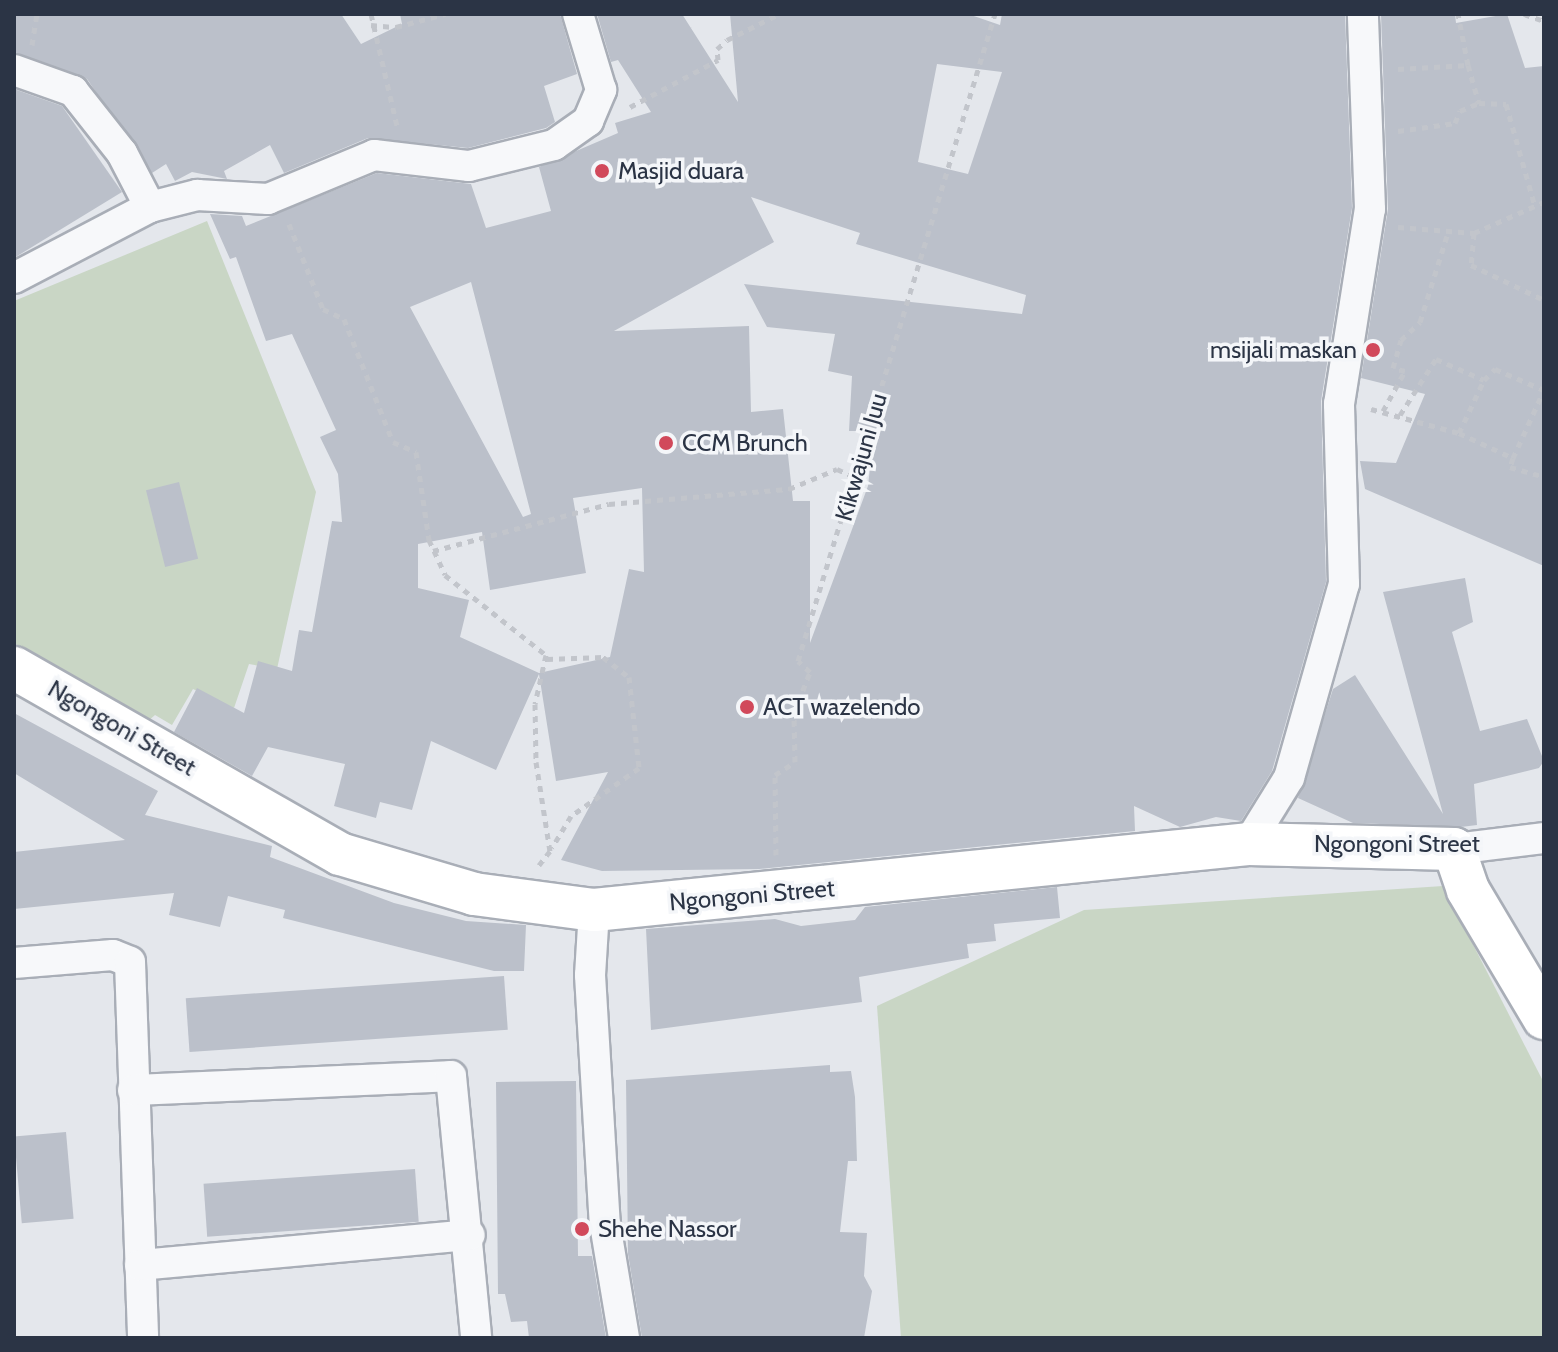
<!DOCTYPE html>
<style>
body{margin:0}
#map{position:relative;width:1558px;height:1352px;overflow:hidden;background:#e4e7ec;font-family:Cabin,sans-serif}
div>[style]{position:absolute}
.green>*{inset:0;background:#c9d6c5}
.building>*{inset:0;background:#bbc0ca;transform-origin:0 0}
.path>*{height:5px;margin-top:-2.5px;transform-origin:0;background:repeating-linear-gradient(90deg,#c2c5cb 0 6px,transparent 0 12px)}
.roads{filter:drop-shadow(2px 0 #a9aeb7) drop-shadow(-2px 0 #a9aeb7) drop-shadow(0 2px #a9aeb7) drop-shadow(0 -2px #a9aeb7)}
.street>*{height:30px;margin:-15px;padding:0 15px;transform-origin:15px;border-radius:15px;background:#f7f8fa}
.secondary>*{height:42px;margin:-21px;padding:0 21px;transform-origin:21px;border-radius:21px;background:#fff}
.dots>*{width:22px;height:22px;translate:-50% -50%;box-sizing:border-box;border:4px solid #f4f6f9;border-radius:50%}
span{translate:-50% -50%;white-space:nowrap;text-align:center;line-height:1.15;-webkit-text-stroke:7px #f4f6f9;paint-order:stroke}
.poi-label{font-size:24px;color:#2b3445}
.left{translate:0 -50%;text-align:left}
.right{translate:-100% -50%;text-align:right}
.street-label{font-size:24px;color:#2b3445}
.frame{position:absolute;inset:0;border:16px solid #2b3445;pointer-events:none}
</style>
<div id="map">
<div class="green">
<div style="clip-path:polygon(207px 221px,316px 492px,277px 669px,249px 664px,234px 708px,193px 689px,172px 725px,155px 715px,147px 722px,14px 643px,14px 301px)"></div>
<div style="clip-path:polygon(1443px 886px,1544px 1083px,1544px 1338px,901px 1338px,877px 1006px,1084px 910px)"></div>
</div>
<div class="building">
<div style="clip-path:polygon(14px 14px,341px 14px,361px 44px,402px 24px,400px 14px,560px 14px,577px 74px,544px 86px,555px 122px,546px 128px,468px 148px,368px 138px,284px 173px,270px 145px,224px 171px,227px 179px,192px 172px,175px 181px,166px 164px,152px 173px,87px 79px,14px 52px)"></div>
<div style="clip-path:polygon(evenodd,597px 14px,682px 14px,738px 102px,730px 14px,968px 14px,1000px 25px,1002px 14px,1345px 14px,1352px 208px,1321px 401px,1326px 582px,1272px 771px,1241px 821px,1216px 817px,1180px 827px,1134px 806px,1135px 831px,759px 869px,602px 871px,561px 860px,608px 772px,556px 781px,539px 674px,496px 770px,431px 741px,412px 810px,380px 802px,376px 818px,334px 806px,345px 764px,268px 747px,252px 776px,174px 732px,197px 688px,244px 713px,258px 661px,292px 671px,299px 630px,312px 632px,332px 521px,342px 522px,338px 474px,320px 437px,336px 430px,292px 334px,266px 341px,236px 257px,230px 259px,210px 214px,242px 216px,246px 226px,377px 173px,471px 184px,486px 228px,551px 211px,539px 167px,618px 133px,615px 123px,651px 112px,618px 60px,611px 62px,597px 14px,937px 64px,1002px 72px,968px 174px,918px 162px,937px 64px,597px 14px,751px 197px,860px 233px,856px 244px,1026px 295px,1022px 314px,744px 284px,767px 327px,835px 334px,828px 371px,852px 376px,849px 431px,874px 431px,868px 486px,810px 643px,810px 501px,793px 501px,783px 409px,751px 412px,749px 326px,614px 331px,774px 242px,751px 197px,597px 14px,471px 282px,531px 514px,523px 517px,410px 307px,471px 282px,597px 14px,642px 488px,644px 572px,629px 569px,610px 657px,539px 673px,460px 637px,469px 600px,418px 588px,418px 544px,482px 532px,490px 590px,586px 573px,573px 498px,642px 488px)"></div>
<div style="clip-path:polygon(1381px 14px,1455px 14px,1456px 23px,1507px 14px,1525px 68px,1544px 66px,1544px 566px,1365px 489px,1360px 461px,1396px 463px,1425px 394px,1361px 378px,1388px 209px)"></div>
<div style="clip-path:polygon(14px 89px,62px 106px,122px 192px,14px 258px)"></div>
<div style="left:179px;top:482px;width:79px;height:34px;rotate:76deg"></div>
<div style="clip-path:polygon(1465px 578px,1473px 622px,1452px 632px,1480px 731px,1527px 719px,1544px 761px,1539px 768px,1474px 784px,1477px 825px,1461px 827px,1353px 823px,1298px 798px,1333px 689px,1355px 675px,1443px 814px,1383px 592px)"></div>
<div style="clip-path:polygon(14px 713px,158px 791px,145px 815px,272px 846px,270px 857px,394px 903px,466px 921px,526px 925px,524px 971px,494px 971px,283px 918px,285px 910px,228px 896px,220px 927px,169px 915px,174px 893px,14px 909px,14px 852px,125px 840px,14px 773px)"></div>
<div style="clip-path:polygon(1057px 887px,1060px 918px,994px 924px,996px 941px,967px 944px,969px 958px,859px 977px,862px 1002px,651px 1030px,646px 929px,775px 919px,801px 926px,855px 920px,865px 907px)"></div>
<div style="left:504px;top:976px;width:54px;height:319px;rotate:86deg"></div>
<div style="clip-path:polygon(830px 1065px,830px 1072px,851px 1071px,855px 1097px,857px 1161px,848px 1161px,840px 1232px,867px 1233px,864px 1276px,872px 1291px,864px 1338px,642px 1338px,628px 1254px,626px 1080px)"></div>
<div style="clip-path:polygon(576px 1081px,578px 1256px,592px 1256px,606px 1338px,529px 1338px,527px 1321px,511px 1322px,505px 1294px,498px 1294px,496px 1082px)"></div>
<div style="left:66px;top:1132px;width:87px;height:52px;rotate:85deg"></div>
<div style="left:415px;top:1169px;width:53px;height:212px;rotate:86deg"></div>
</div>
<div class="path">
<div style="left:371px;top:14px;width:115px;rotate:76.9deg"></div>
<div style="left:1524px;top:14px;width:21px;rotate:19deg"></div>
<div style="left:371px;top:25px;width:25px;rotate:5deg"></div>
<div style="left:396px;top:27px;width:51px;rotate:-14.9deg"></div>
<div style="left:32px;top:45px;width:31px;rotate:-81deg"></div>
<div style="left:1468px;top:65px;width:40px;rotate:74deg"></div>
<div style="left:1398px;top:69px;width:70px;rotate:-3.3deg"></div>
<div style="left:1468px;top:65px;width:52px;rotate:-101.1deg"></div>
<div style="left:630px;top:107px;width:100px;rotate:-28.1deg"></div>
<div style="left:718px;top:60px;width:11px;rotate:-95deg"></div>
<div style="left:717px;top:49px;width:13px;rotate:-42deg"></div>
<div style="left:727px;top:40px;width:58px;rotate:-26.6deg"></div>
<div style="left:1398px;top:131px;width:58px;rotate:-8deg"></div>
<div style="left:1455px;top:123px;width:13px;rotate:-67deg"></div>
<div style="left:1460px;top:111px;width:21px;rotate:-23deg"></div>
<div style="left:1479px;top:103px;width:27px;rotate:2deg"></div>
<div style="left:1506px;top:104px;width:103px;rotate:74.2deg"></div>
<div style="left:289px;top:224px;width:92px;rotate:68.2deg"></div>
<div style="left:323px;top:309px;width:23px;rotate:25deg"></div>
<div style="left:344px;top:319px;width:132px;rotate:68.3deg"></div>
<div style="left:393px;top:442px;width:25px;rotate:23deg"></div>
<div style="left:416px;top:452px;width:89px;rotate:81.6deg"></div>
<div style="left:429px;top:540px;width:38px;rotate:65deg"></div>
<div style="left:445px;top:575px;width:129px;rotate:38.4deg"></div>
<div style="left:546px;top:655px;width:50px;rotate:102.7deg"></div>
<div style="left:535px;top:704px;width:58px;rotate:89deg"></div>
<div style="left:536px;top:762px;width:90px;rotate:81.1deg"></div>
<div style="left:550px;top:851px;width:18px;rotate:128deg"></div>
<div style="left:1398px;top:227px;width:76px;rotate:4.5deg"></div>
<div style="left:1474px;top:233px;width:77px;rotate:-23.9deg"></div>
<div style="left:1474px;top:233px;width:32px;rotate:95deg"></div>
<div style="left:1471px;top:265px;width:81px;rotate:25.6deg"></div>
<div style="left:1371px;top:409px;width:91px;rotate:15.3deg"></div>
<div style="left:1459px;top:433px;width:60px;rotate:24.8deg"></div>
<div style="left:1513px;top:458px;width:9px;rotate:108deg"></div>
<div style="left:1510px;top:467px;width:35px;rotate:16deg"></div>
<div style="left:1383px;top:411px;width:46px;rotate:-61.2deg"></div>
<div style="left:1405px;top:371px;width:12px;rotate:-166deg"></div>
<div style="left:1393px;top:368px;width:29px;rotate:-74deg"></div>
<div style="left:1401px;top:340px;width:26px;rotate:-43deg"></div>
<div style="left:1420px;top:322px;width:90px;rotate:-72.6deg"></div>
<div style="left:1400px;top:415px;width:67px;rotate:-57.3deg"></div>
<div style="left:1436px;top:359px;width:52px;rotate:23.6deg"></div>
<div style="left:1484px;top:380px;width:16px;rotate:-45deg"></div>
<div style="left:1495px;top:369px;width:53px;rotate:23.2deg"></div>
<div style="left:1459px;top:433px;width:59px;rotate:-64.7deg"></div>
<div style="left:1513px;top:458px;width:75px;rotate:-65.5deg"></div>
<div style="left:433px;top:551px;width:182px;rotate:-15deg"></div>
<div style="left:609px;top:504px;width:181px;rotate:-4.8deg"></div>
<div style="left:789px;top:489px;width:52px;rotate:-22.6deg"></div>
<div style="left:837px;top:469px;width:19px;rotate:25deg"></div>
<div style="left:547px;top:659px;width:56px;rotate:-2deg"></div>
<div style="left:603px;top:657px;width:33px;rotate:38deg"></div>
<div style="left:629px;top:677px;width:92px;rotate:83.7deg"></div>
<div style="left:639px;top:768px;width:83px;rotate:144.8deg"></div>
<div style="left:571px;top:816px;width:37px;rotate:121deg"></div>
<div style="left:776px;top:855px;width:80px;rotate:-90.7deg"></div>
<div style="left:775px;top:775px;width:24px;rotate:-33deg"></div>
<div style="left:795px;top:762px;width:49px;rotate:-91.2deg"></div>
<div style="left:794px;top:713px;width:44px;rotate:-68.7deg"></div>
<div style="left:810px;top:672px;width:16px;rotate:-137deg"></div>
<div style="left:798px;top:661px;width:676px;rotate:-73.07deg"></div>
</div>
<div class="roads">
<div class="street">
<div style="left:14px;top:70px;width:63px;rotate:19.6deg"></div>
<div style="left:73px;top:91px;width:79px;rotate:51.7deg"></div>
<div style="left:122px;top:153px;width:61px;rotate:62.6deg"></div>
<div style="left:14px;top:278px;width:153px;rotate:-27.6deg"></div>
<div style="left:150px;top:207px;width:49px;rotate:-14.3deg"></div>
<div style="left:197px;top:195px;width:71px;rotate:3.2deg"></div>
<div style="left:268px;top:199px;width:115px;rotate:-22.5deg"></div>
<div style="left:374px;top:155px;width:96px;rotate:6.6deg"></div>
<div style="left:469px;top:166px;width:88px;rotate:-13.9deg"></div>
<div style="left:554px;top:145px;width:42px;rotate:-35.2deg"></div>
<div style="left:588px;top:121px;width:34px;rotate:-67deg"></div>
<div style="left:601px;top:90px;width:79px;rotate:-106.8deg"></div>
<div style="left:1248px;top:844px;width:78px;rotate:-58.2deg"></div>
<div style="left:1289px;top:778px;width:202px;rotate:-74.2deg"></div>
<div style="left:1344px;top:584px;width:180px;rotate:-91.6deg"></div>
<div style="left:1339px;top:404px;width:197px;rotate:-81deg"></div>
<div style="left:1370px;top:209px;width:195px;rotate:-92.1deg"></div>
<div style="left:1454px;top:849px;width:91px;rotate:-7deg"></div>
<div style="left:594px;top:910px;width:65px;rotate:93.5deg"></div>
<div style="left:590px;top:975px;width:249px;rotate:86.6deg"></div>
<div style="left:605px;top:1224px;width:116px;rotate:80.5deg"></div>
<div style="left:14px;top:963px;width:99px;rotate:-4.6deg"></div>
<div style="left:113px;top:955px;width:18px;rotate:22deg"></div>
<div style="left:130px;top:962px;width:376px;rotate:88deg"></div>
<div style="left:133px;top:1090px;width:318px;rotate:-2.5deg"></div>
<div style="left:451px;top:1076px;width:263px;rotate:84.5deg"></div>
<div style="left:140px;top:1265px;width:331px;rotate:-5.2deg"></div>
</div>
<div class="secondary">
<div style="left:14px;top:668px;width:375px;rotate:29.7deg"></div>
<div style="left:340px;top:854px;width:140px;rotate:16.6deg"></div>
<div style="left:474px;top:894px;width:121px;rotate:7.6deg"></div>
<div style="left:594px;top:910px;width:657px;rotate:-5.76deg"></div>
<div style="left:1248px;top:844px;width:206px;rotate:1.4deg"></div>
<div style="left:1454px;top:849px;width:43px;rotate:71.1deg"></div>
<div style="left:1468px;top:890px;width:149px;rotate:59.3deg"></div>
</div>
</div>
<div class="dots">
<div style="left:602px;top:171px;background:#d1495b"></div>
<div style="left:1373px;top:350px;background:#d1495b"></div>
<div style="left:666px;top:443px;background:#d1495b"></div>
<div style="left:747px;top:707px;background:#d1495b"></div>
<div style="left:582px;top:1229px;background:#d1495b"></div>
</div>
<div class="poi-label">
<span class="left" style="left:618px;top:171px">Masjid duara</span>
<span class="right" style="left:1357px;top:350px">msijali maskan</span>
<span class="left" style="left:682px;top:443px">CCM Brunch</span>
<span class="left" style="left:763px;top:707px">ACT wazelendo</span>
<span class="left" style="left:598px;top:1229px">Shehe Nassor</span>
</div>
<div class="street-label">
<span style="left:861px;top:457px;rotate:-74deg">Kikwajuni Juu</span>
<span style="left:122px;top:728px;rotate:30deg">Ngongoni Street</span>
<span style="left:1397px;top:844px">Ngongoni Street</span>
<span style="left:752px;top:895px;rotate:-5deg">Ngongoni Street</span>
</div>
<div class="frame"></div>
</div>
